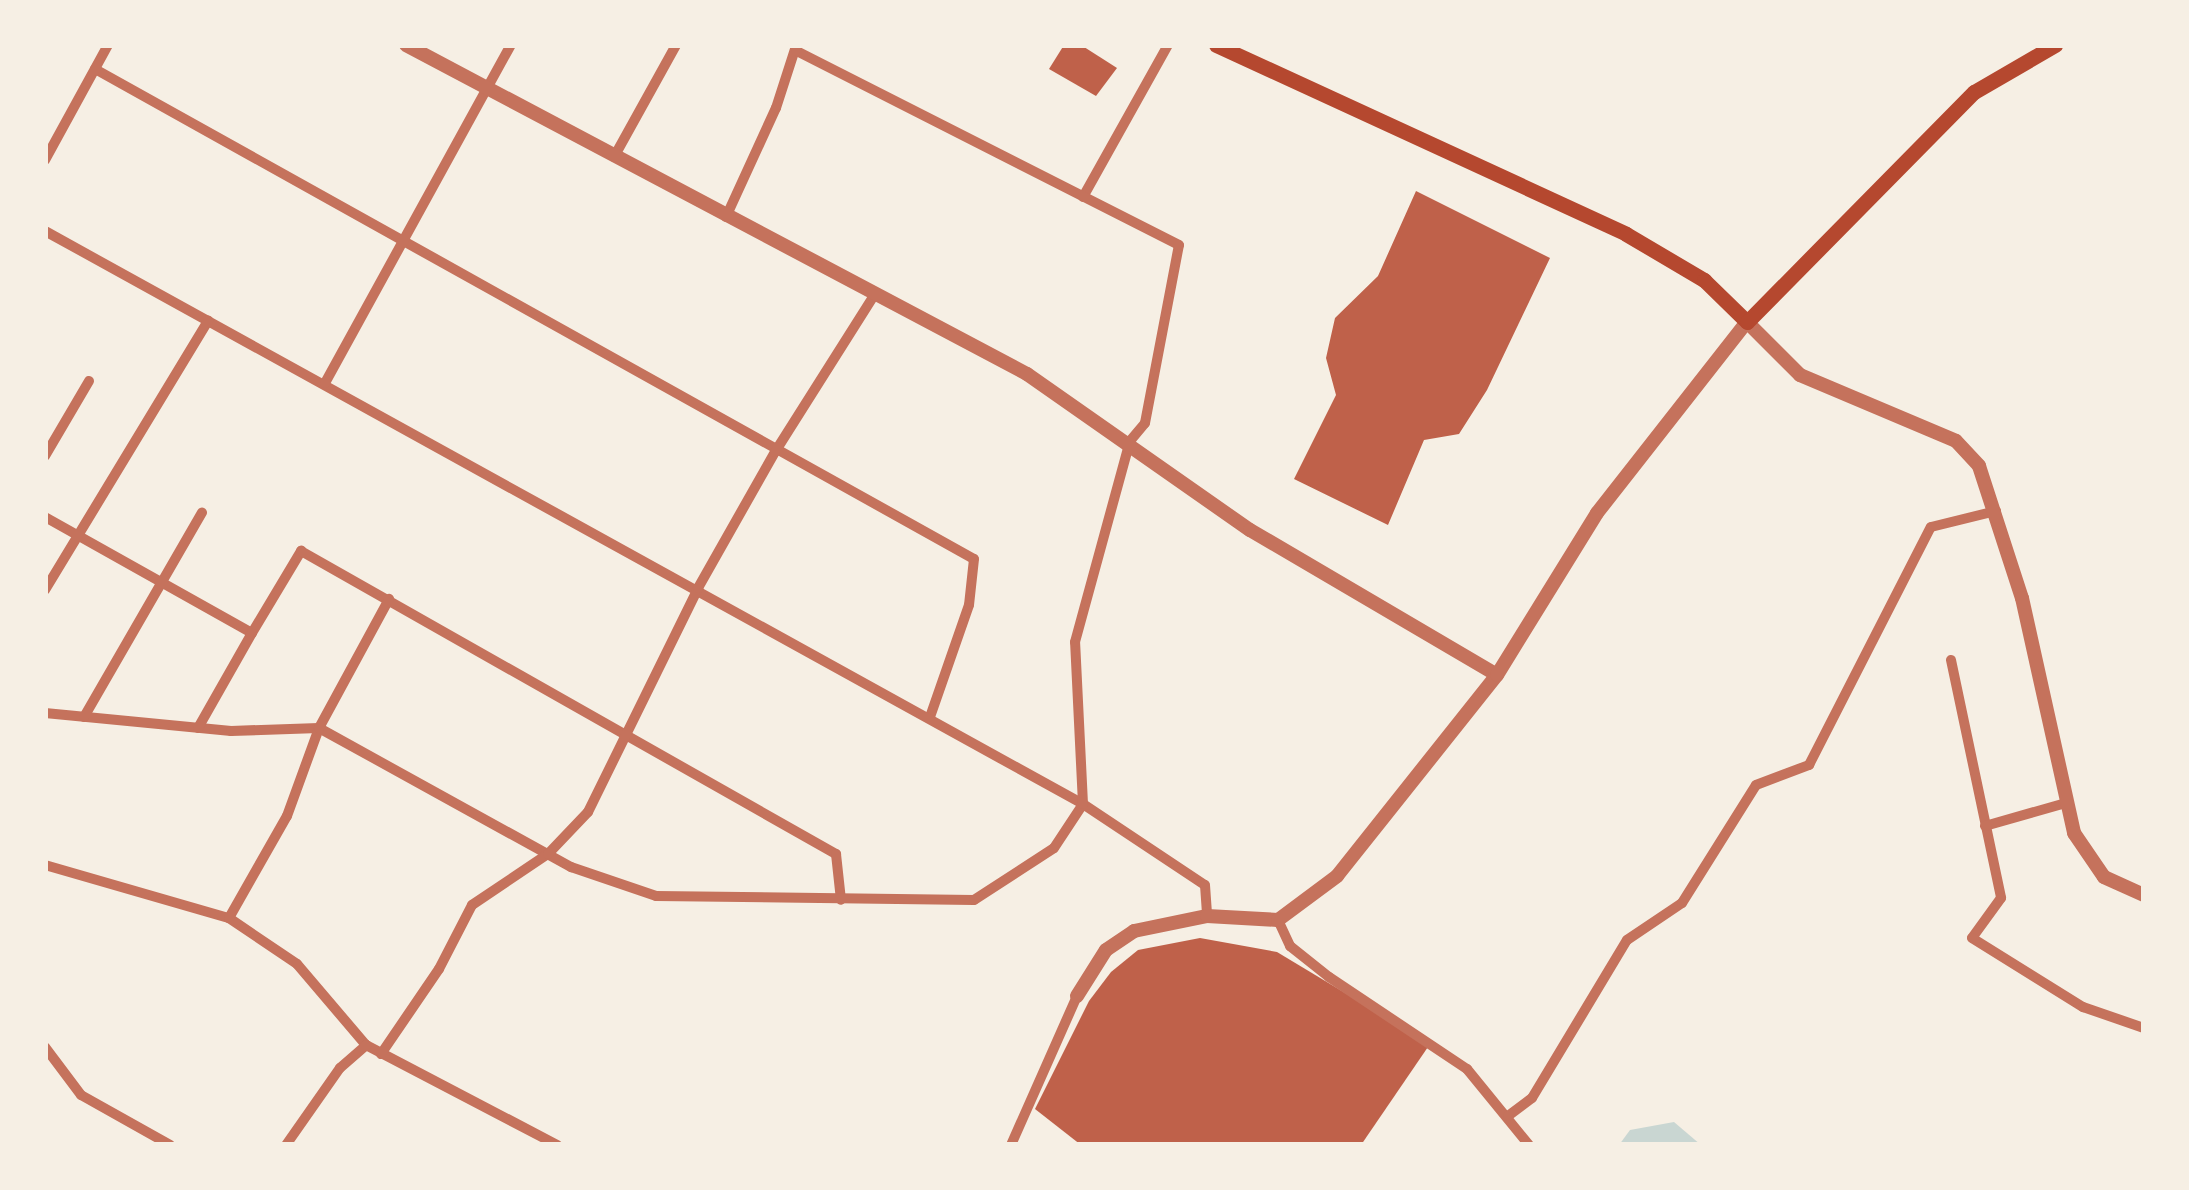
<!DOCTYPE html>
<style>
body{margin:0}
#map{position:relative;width:2189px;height:1190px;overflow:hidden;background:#f6efe4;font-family:Quicksand,sans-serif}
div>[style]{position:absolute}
.water>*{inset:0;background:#c9d6d2}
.building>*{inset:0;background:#bf614a}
.minor>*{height:10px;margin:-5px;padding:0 5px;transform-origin:5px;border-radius:5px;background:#c5725c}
.tertiary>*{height:14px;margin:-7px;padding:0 7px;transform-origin:7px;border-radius:7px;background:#c5725c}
.secondary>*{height:15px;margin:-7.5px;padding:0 7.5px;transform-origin:7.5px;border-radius:7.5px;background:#b5482f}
span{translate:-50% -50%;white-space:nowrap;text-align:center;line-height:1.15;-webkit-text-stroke:10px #f6efe4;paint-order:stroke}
.frame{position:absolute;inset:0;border:48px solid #f6efe4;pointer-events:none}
</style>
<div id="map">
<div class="water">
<div style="clip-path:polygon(1674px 1122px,1701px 1145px,1619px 1145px,1630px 1130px)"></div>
</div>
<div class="building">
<div style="clip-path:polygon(1064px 45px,1081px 45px,1117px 68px,1096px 96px,1049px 69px)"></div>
<div style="clip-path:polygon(1416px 191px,1550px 258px,1487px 390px,1459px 434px,1424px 440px,1388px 525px,1294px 479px,1336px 395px,1326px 358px,1335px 318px,1378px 276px)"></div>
<div style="clip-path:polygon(1200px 938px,1277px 952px,1430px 1044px,1361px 1145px,1081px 1145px,1035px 1109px,1089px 1001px,1111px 972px,1138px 950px)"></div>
</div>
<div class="minor">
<div style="left:95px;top:69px;width:1006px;rotate:29.14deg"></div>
<div style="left:974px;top:559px;width:46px;rotate:96.2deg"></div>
<div style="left:969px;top:605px;width:119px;rotate:109.2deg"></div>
<div style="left:614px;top:157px;width:128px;rotate:-61deg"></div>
<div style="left:45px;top:160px;width:131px;rotate:-61.3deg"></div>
<div style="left:1083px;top:197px;width:174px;rotate:-60.8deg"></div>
<div style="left:726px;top:217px;width:120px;rotate:-65.4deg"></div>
<div style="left:776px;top:108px;width:65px;rotate:-72.1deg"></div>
<div style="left:45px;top:231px;width:1186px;rotate:28.9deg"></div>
<div style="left:1083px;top:804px;width:146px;rotate:33.6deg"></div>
<div style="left:1205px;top:885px;width:31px;rotate:86deg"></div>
<div style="left:325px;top:383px;width:386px;rotate:-61.2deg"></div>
<div style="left:45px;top:456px;width:87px;rotate:-59.6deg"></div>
<div style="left:45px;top:517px;width:237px;rotate:29.3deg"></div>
<div style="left:252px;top:633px;width:96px;rotate:-59.1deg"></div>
<div style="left:301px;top:551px;width:615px;rotate:29.53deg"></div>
<div style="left:836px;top:854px;width:46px;rotate:83.8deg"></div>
<div style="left:45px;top:590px;width:315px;rotate:-58.8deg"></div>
<div style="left:1951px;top:660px;width:243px;rotate:78.1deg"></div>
<div style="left:2001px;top:898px;width:49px;rotate:125.9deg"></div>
<div style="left:1972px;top:938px;width:131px;rotate:31.9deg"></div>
<div style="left:2083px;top:1007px;width:65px;rotate:19deg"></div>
<div style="left:45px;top:713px;width:187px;rotate:5.5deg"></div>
<div style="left:231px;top:731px;width:88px;rotate:-2deg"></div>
<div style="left:319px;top:728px;width:288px;rotate:28.9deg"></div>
<div style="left:571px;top:867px;width:90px;rotate:18.8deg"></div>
<div style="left:656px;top:896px;width:318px;rotate:0.7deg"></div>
<div style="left:974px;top:900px;width:95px;rotate:-33deg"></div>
<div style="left:1054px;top:848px;width:53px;rotate:-56.6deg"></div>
<div style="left:1083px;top:804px;width:162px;rotate:-92.8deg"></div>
<div style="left:1075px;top:642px;width:208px;rotate:-74.7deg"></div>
<div style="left:1130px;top:441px;width:23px;rotate:-50deg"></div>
<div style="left:1145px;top:423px;width:181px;rotate:-79.2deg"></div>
<div style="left:1179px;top:245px;width:429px;rotate:-153.1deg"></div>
<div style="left:84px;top:717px;width:236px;rotate:-60deg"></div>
<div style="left:198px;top:728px;width:109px;rotate:-60.4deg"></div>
<div style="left:1985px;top:826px;width:84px;rotate:-15.9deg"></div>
<div style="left:45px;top:865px;width:191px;rotate:16.1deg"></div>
<div style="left:229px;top:918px;width:82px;rotate:34.1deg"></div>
<div style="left:297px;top:964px;width:106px;rotate:49.6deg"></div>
<div style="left:366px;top:1045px;width:216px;rotate:27.6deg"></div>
<div style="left:229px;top:918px;width:117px;rotate:-60.4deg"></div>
<div style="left:287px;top:816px;width:94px;rotate:-70deg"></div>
<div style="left:319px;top:728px;width:147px;rotate:-61.5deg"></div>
<div style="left:1278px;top:920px;width:29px;rotate:65deg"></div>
<div style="left:1290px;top:946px;width:50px;rotate:38.5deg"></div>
<div style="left:1329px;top:977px;width:166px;rotate:33.7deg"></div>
<div style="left:1467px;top:1069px;width:98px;rotate:50.8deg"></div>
<div style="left:45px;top:1047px;width:60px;rotate:53.1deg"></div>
<div style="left:81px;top:1095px;width:102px;rotate:29.3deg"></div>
<div style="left:381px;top:1054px;width:103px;rotate:-55.7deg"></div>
<div style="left:439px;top:969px;width:72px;rotate:-62.7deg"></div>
<div style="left:472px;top:905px;width:92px;rotate:-33.9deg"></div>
<div style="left:548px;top:854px;width:58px;rotate:-46.4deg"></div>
<div style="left:588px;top:812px;width:250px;rotate:-63.8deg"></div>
<div style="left:698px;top:588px;width:156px;rotate:-60.5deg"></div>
<div style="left:775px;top:452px;width:183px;rotate:-57.7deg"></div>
<div style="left:1508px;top:1116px;width:30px;rotate:-37deg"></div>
<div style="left:1532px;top:1098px;width:184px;rotate:-59deg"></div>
<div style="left:1627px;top:940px;width:66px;rotate:-33.9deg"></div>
<div style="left:1682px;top:903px;width:139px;rotate:-57.9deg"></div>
<div style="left:1756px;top:785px;width:57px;rotate:-20.7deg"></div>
<div style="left:1809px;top:765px;width:267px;rotate:-62.9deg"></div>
<div style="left:1931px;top:527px;width:67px;rotate:-13.8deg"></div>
<div style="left:286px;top:1145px;width:94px;rotate:-55deg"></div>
<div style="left:340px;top:1068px;width:35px;rotate:-41deg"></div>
<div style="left:1011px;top:1145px;width:163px;rotate:-66.1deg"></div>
</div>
<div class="tertiary">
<div style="left:406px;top:45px;width:703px;rotate:27.91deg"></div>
<div style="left:1027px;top:374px;width:272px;rotate:35deg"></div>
<div style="left:1250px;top:530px;width:286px;rotate:30.4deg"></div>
<div style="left:1077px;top:996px;width:54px;rotate:-57.8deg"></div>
<div style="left:1106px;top:950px;width:34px;rotate:-34deg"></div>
<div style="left:1134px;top:931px;width:75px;rotate:-11.6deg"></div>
<div style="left:1207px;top:916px;width:71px;rotate:3.2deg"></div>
<div style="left:1278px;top:920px;width:74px;rotate:-36.7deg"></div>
<div style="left:1337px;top:876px;width:257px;rotate:-51.5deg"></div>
<div style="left:1497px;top:675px;width:190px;rotate:-58.3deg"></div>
<div style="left:1597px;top:513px;width:243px;rotate:-51.9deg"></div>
<div style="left:1747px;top:322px;width:75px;rotate:45deg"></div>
<div style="left:1800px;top:375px;width:169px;rotate:22.9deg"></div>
<div style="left:1956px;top:441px;width:34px;rotate:47deg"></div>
<div style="left:1979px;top:466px;width:139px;rotate:72deg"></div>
<div style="left:2022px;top:598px;width:241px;rotate:77.5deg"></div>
<div style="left:2074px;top:833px;width:53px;rotate:55.7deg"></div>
<div style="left:2104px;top:877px;width:44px;rotate:24.2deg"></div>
</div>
<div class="secondary">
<div style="left:1216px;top:45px;width:451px;rotate:24.7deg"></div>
<div style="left:1626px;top:234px;width:91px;rotate:30.5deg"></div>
<div style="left:1704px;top:280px;width:60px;rotate:44.3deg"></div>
<div style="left:1747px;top:322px;width:323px;rotate:-45.4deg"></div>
<div style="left:1974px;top:92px;width:94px;rotate:-30.1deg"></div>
</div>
<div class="frame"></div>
</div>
